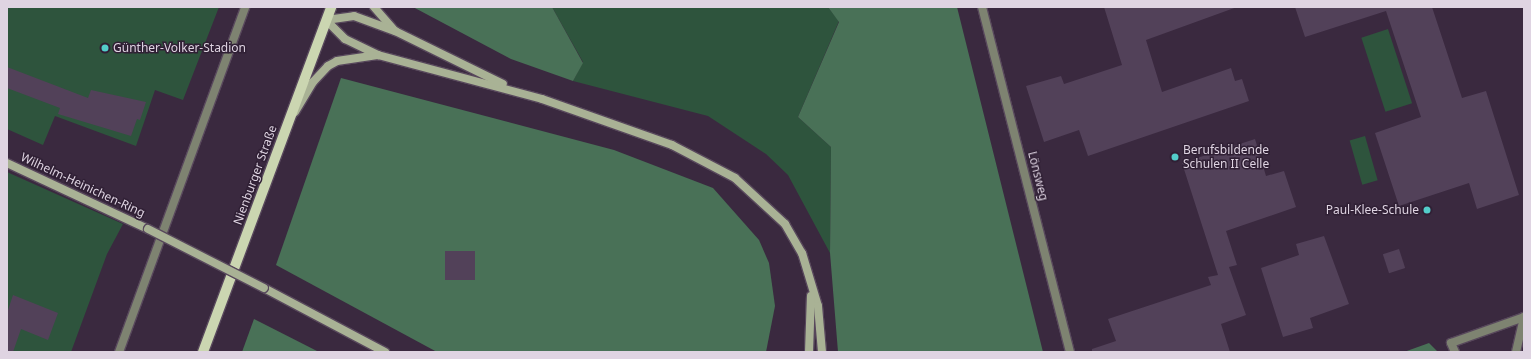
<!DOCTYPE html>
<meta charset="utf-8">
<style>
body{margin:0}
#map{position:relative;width:1531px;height:359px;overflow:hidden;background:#3a293f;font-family:"Noto Sans",sans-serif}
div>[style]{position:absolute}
.green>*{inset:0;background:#2e543d;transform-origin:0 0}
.forest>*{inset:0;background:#497157}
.building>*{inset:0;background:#524159;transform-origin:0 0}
.roads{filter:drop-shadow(1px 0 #58485c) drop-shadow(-1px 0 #58485c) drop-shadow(0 1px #58485c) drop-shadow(0 -1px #58485c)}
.minor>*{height:8px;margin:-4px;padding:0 4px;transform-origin:4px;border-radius:4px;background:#7e8371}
.secondary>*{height:8px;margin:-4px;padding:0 4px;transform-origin:4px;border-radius:4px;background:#a9b295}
.primary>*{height:10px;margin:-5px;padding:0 5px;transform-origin:5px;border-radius:5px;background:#cbd6b1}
.bridges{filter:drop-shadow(1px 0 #58485c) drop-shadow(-1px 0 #58485c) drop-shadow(0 1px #58485c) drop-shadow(0 -1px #58485c)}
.secondary-bridge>*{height:8px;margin:-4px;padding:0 4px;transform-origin:4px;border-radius:4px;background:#a9b295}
.dots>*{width:11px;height:11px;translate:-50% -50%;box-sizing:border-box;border:2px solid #302035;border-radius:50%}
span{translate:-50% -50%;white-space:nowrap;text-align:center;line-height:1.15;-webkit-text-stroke:3px #302035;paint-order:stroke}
.poi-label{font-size:12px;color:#dfd4e2}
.left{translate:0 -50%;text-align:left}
.right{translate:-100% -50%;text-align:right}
.street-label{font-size:12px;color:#dfd4e2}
.frame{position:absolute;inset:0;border:8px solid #dfd4e2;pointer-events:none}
</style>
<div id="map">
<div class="green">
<div style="clip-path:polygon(7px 7px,219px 7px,183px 100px,155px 90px,136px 146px,55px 116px,43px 145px,7px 129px)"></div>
<div style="clip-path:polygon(552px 7px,828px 7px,839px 21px,798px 117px,831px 147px,830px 253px,788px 175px,766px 154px,708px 116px,573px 81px,583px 62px)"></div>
<div style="left:1388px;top:29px;width:78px;height:28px;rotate:72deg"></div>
<div style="left:1365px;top:136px;width:46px;height:16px;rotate:74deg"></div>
<div style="clip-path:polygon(7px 172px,123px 224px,107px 254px,71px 352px,7px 352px)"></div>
</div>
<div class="forest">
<div style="clip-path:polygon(413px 7px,552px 7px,583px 63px,573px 81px,511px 59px)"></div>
<div style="clip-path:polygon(828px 7px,957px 7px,1043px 352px,838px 352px,830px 253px,831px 147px,798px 117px,839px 22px)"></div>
<div style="clip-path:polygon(341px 78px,614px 150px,713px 188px,759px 240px,769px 263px,775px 306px,766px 352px,437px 352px,276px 265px)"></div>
<div style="clip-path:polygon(254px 319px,319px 352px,242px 352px)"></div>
<div style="clip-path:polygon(1429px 343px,1438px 352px,1404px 352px)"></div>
</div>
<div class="building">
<div style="clip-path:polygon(1104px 7px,1237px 7px,1146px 40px,1162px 92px,1231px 68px,1235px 81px,1242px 79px,1249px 101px,1088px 156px,1079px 130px,1044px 142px,1026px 86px,1061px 76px,1064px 84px,1122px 65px)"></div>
<div style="clip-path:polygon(1295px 7px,1432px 7px,1462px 98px,1486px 91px,1519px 195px,1477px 209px,1469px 183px,1399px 206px,1375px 133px,1421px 117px,1386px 11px,1305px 37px)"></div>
<div style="clip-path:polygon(7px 67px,88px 98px,91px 90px,146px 102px,140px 120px,137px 119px,131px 136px,58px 114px,60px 108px,7px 88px)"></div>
<div style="clip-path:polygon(1255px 139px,1266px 176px,1284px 171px,1296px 207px,1226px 231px,1237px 265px,1229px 267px,1246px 315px,1221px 324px,1230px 352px,1092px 352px,1092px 349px,1116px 341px,1108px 319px,1211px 285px,1208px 277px,1218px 275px,1182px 163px)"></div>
<div style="clip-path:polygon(1324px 236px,1349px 304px,1310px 318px,1313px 328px,1283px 337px,1261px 268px,1299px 255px,1296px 244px)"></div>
<div style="left:1399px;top:249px;width:20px;height:17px;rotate:72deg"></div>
<div style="left:445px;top:251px;width:30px;height:29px"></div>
<div style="clip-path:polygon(13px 295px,58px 313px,48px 340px,21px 329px,13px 352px,7px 352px,7px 313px)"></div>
</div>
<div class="roads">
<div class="minor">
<div style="left:982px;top:7px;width:356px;rotate:75.7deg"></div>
<div style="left:119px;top:352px;width:367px;rotate:-69.9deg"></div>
<div style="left:1455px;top:352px;width:10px;rotate:-114deg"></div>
<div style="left:1451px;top:343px;width:77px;rotate:-19.6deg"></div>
<div style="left:1516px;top:352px;width:36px;rotate:-77deg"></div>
</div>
<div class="secondary">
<div style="left:374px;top:7px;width:29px;rotate:49deg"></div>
<div style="left:326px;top:20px;width:27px;rotate:45deg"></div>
<div style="left:345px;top:39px;width:37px;rotate:26deg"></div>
<div style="left:378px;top:55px;width:170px;rotate:15deg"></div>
<div style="left:542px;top:99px;width:138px;rotate:19.5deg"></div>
<div style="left:672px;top:145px;width:71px;rotate:27.6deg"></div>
<div style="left:735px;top:178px;width:68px;rotate:42.6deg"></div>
<div style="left:785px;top:224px;width:34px;rotate:60deg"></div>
<div style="left:802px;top:253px;width:55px;rotate:73.2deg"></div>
<div style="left:818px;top:306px;width:46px;rotate:85deg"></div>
<div style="left:326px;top:20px;width:28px;rotate:-8deg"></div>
<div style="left:354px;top:16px;width:44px;rotate:20.1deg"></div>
<div style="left:395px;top:31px;width:120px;rotate:26.1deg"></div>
<div style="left:295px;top:112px;width:35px;rotate:-59deg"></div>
<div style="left:313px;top:82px;width:22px;rotate:-47deg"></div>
<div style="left:328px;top:66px;width:10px;rotate:-29deg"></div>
<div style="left:337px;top:61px;width:41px;rotate:-8.3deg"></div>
<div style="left:7px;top:163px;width:156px;rotate:25.1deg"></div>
<div style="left:264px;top:288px;width:137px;rotate:27.9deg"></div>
<div style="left:809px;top:352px;width:56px;rotate:-88deg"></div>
</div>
<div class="primary">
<div style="left:203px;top:352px;width:368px;rotate:-69.6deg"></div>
</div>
</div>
<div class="bridges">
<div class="secondary-bridge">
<div style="left:148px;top:229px;width:130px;rotate:27deg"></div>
</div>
</div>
<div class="dots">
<div style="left:105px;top:48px;background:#53cdca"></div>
<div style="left:1175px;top:157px;background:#53cdca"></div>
<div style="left:1427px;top:210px;background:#53cdca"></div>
</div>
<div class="poi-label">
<span class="left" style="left:113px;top:48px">Günther-Volker-Stadion</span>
<span class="left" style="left:1183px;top:157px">Berufsbildende<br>Schulen II Celle</span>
<span class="right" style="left:1419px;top:210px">Paul-Klee-Schule</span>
</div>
<div class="street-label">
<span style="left:255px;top:175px;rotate:-70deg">Nienburger Straße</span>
<span style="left:1038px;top:176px;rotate:76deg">Lönsweg</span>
<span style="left:83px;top:185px;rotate:25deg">Wilhelm-Heinichen-Ring</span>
</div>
<div class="frame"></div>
</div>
